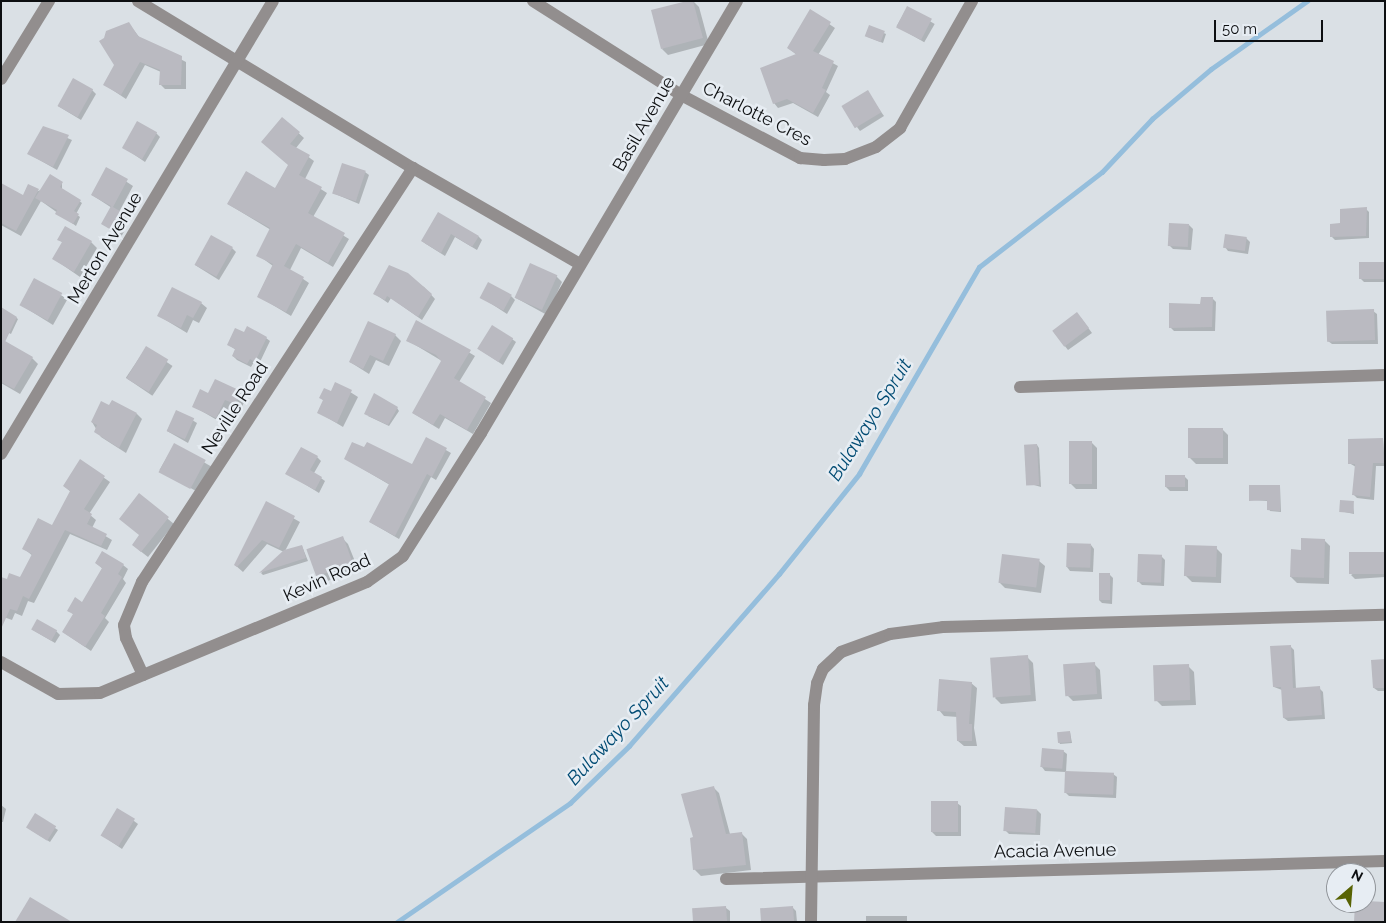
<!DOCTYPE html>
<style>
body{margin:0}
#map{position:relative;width:1386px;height:923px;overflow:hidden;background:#dae0e5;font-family:Raleway,sans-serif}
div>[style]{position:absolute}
.shadow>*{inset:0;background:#0003;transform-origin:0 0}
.stream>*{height:4.5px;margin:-2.25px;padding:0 2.25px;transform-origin:2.25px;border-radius:2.25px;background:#95bedc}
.building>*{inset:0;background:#babac1;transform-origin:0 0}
.minor>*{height:12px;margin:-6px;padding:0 6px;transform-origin:6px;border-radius:6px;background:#928e8e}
span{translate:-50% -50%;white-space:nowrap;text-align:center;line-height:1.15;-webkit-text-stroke:5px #e7edf3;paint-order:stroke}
.street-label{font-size:18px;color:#0d0f11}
.water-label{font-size:19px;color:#004b73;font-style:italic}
.frame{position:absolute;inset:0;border:2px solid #0d0f11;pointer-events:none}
.north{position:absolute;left:1326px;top:863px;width:50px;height:50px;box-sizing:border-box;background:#e7edf3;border:1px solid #909499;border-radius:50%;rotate:27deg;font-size:14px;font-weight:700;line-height:20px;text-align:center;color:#0d0f11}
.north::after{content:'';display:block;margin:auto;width:18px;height:22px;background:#586304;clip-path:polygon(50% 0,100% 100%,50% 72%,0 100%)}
.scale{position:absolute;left:1214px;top:20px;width:109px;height:22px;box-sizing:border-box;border:2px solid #0d0f11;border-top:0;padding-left:6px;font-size:15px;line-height:18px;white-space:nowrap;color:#0d0f11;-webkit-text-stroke:4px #e7edf3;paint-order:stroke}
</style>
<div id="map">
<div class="shadow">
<div style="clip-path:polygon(693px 1px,699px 7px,709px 44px,668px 55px,662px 49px)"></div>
<div style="left:907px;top:8px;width:32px;height:21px;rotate:30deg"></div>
<div style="clip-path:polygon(810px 11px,835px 28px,818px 55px,838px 66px,826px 92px,830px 95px,818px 117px,793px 103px,778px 108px,774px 103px,797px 55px,788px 48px)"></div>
<div style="clip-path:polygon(129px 24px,140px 38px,186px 62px,186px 89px,165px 89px,160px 84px,161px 72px,145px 65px,126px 99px,105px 85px,116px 65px)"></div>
<div style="clip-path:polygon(870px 27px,886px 34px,883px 43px,868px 37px)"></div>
<div style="clip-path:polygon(92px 90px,96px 94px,81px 120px,58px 106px)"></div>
<div style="clip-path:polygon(867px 92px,884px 116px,860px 131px,857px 127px)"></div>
<div style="clip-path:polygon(283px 119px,304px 138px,296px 148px,314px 161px,305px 179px,327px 193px,313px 217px,349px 239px,333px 267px,301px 248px,290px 270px,309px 283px,291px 316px,258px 296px,273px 266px,258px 255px,271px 230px,228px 204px,276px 189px,290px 165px)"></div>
<div style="clip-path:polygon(44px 128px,72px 140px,57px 170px,29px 154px)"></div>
<div style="clip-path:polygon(156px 133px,160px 137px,145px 162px,123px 147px)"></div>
<div style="clip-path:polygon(107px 169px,133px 186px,119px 212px,130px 221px,121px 237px,103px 224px,112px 208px,92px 195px)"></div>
<div style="clip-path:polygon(365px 172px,369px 175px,359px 204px,333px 193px)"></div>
<div style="clip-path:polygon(62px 183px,62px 189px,82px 203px,76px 214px,80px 217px,76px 226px,41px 201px,21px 236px,1px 225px,1px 184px,23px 196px)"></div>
<div style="clip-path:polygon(1366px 209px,1369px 212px,1369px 238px,1335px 240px,1332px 237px,1341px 225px)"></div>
<div style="clip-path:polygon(438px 214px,479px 237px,482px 240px,477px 250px,455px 237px,445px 256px,426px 244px,422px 241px)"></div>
<div style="clip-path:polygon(1189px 225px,1193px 229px,1191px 250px,1173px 249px,1169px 245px)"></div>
<div style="clip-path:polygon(1246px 238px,1250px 242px,1248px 254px,1228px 251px,1225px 247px)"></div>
<div style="clip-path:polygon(59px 239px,91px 242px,97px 248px,80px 277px,54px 259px,63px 243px)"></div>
<div style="clip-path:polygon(232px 248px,236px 252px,219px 280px,195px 265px)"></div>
<div style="clip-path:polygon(1385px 263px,1385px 282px,1364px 282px,1361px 279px)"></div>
<div style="clip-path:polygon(390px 267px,424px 287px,435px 299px,422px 320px,391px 298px,388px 303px,375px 294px)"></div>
<div style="clip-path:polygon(556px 276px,562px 282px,547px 315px,516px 298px)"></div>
<div style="clip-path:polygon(61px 294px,67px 300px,53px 325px,21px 305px)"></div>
<div style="clip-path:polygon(511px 296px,515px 300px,507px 314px,481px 297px)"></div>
<div style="clip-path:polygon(1212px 298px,1216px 302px,1215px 331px,1174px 331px,1170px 327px)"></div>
<div style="clip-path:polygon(201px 303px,207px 308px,199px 323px,193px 320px,187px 333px,159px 316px)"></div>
<div style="clip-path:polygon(1px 308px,18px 319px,11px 334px,1px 329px)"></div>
<div style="clip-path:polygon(1373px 311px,1377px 314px,1378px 344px,1332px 344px,1328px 341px)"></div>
<div style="clip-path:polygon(1081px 318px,1092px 333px,1068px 350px,1053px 331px)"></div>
<div style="clip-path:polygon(417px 321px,475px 356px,459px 382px,491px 403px,473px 434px,445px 418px,439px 429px,413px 413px,442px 361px,407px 340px)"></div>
<div style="clip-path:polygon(395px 335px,401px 341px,389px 366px,376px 360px,369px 374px,350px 362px)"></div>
<div style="clip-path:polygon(266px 338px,270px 341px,259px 364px,254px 362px,251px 367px,237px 360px,233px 356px,236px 350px,229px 345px)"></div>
<div style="clip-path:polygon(512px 339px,516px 342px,503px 365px,479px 349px)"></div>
<div style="left:146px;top:348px;width:32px;height:36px;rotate:34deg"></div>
<div style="clip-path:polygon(1px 350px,32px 358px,38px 364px,20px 394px,1px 383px)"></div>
<div style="clip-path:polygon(336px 383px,358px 397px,343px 427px,318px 412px,324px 401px,320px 397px,331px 393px)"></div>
<div style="clip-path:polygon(240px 392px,246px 398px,241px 409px,231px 405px,222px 423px,193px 406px)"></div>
<div style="clip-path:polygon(397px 408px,399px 411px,389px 426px,368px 416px)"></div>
<div style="clip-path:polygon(177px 411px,197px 423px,188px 443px,167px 431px)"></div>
<div style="clip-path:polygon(137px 414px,142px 419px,126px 453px,101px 437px,92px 422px)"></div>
<div style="clip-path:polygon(1222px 429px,1228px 435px,1228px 464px,1196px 464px,1190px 458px)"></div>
<div style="clip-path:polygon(427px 439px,451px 453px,436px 480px,431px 477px,399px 539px,370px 522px,390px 485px,346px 459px,412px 466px)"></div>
<div style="clip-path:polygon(1383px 440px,1385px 466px,1376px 466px,1374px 500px,1357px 498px,1353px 494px,1356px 467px,1349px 463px)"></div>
<div style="clip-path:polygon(1092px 443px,1097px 448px,1097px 489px,1076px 489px,1070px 483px)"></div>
<div style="left:174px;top:445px;width:44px;height:29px;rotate:30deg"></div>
<div style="clip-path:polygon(1037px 445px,1039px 448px,1041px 487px,1027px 483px)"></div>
<div style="clip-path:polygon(317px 457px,321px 461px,314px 473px,325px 481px,319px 493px,287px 473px)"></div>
<div style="clip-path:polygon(80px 461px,110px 482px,89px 514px,96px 520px,92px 528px,112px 540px,107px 550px,70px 534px,34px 603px,28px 601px,22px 616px,15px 613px,12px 620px,1px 616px,7px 581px,20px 578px,33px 556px,23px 548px,52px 527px,71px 492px,64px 486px)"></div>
<div style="clip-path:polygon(1184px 476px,1188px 480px,1188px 491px,1170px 491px,1166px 487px)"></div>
<div style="clip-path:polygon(1280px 486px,1281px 512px,1270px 511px,1268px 501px,1251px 500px)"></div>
<div style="clip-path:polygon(139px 495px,174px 524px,148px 557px,139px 550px)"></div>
<div style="clip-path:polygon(266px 503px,300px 522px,285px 551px,302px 546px,308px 561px,263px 575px,261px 573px,284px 552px,267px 544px,243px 572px,235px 565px)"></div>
<div style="clip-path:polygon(1353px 503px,1354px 514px,1340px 511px)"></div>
<div style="clip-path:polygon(342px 538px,348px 544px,358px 569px,325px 582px,319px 577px,309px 551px)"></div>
<div style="clip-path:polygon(1324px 540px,1330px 546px,1329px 584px,1297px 583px,1291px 577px,1302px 551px)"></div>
<div style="clip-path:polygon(1091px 545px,1094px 549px,1093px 572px,1070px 571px,1067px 567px)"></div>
<div style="clip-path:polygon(1216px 548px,1222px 554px,1221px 583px,1192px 582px,1186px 576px)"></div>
<div style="clip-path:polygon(1385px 553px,1385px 577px,1355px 579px,1351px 575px)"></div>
<div style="clip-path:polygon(1161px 556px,1165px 560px,1164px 586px,1142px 585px,1139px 582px)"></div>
<div style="clip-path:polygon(1039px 561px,1045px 566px,1041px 593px,1005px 588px,999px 582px)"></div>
<div style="clip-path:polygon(96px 563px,123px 565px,128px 569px,123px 579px,126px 583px,105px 618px,109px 622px,91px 651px,63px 632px,74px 615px,69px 610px,83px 604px,103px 569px)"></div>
<div style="clip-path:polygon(1110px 575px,1113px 578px,1112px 604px,1102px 603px,1099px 600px)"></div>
<div style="clip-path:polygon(33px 630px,56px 631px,60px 635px,55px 643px)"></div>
<div style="clip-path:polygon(1290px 646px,1294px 650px,1296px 689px,1319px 688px,1323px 692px,1325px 719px,1288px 721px,1284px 718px,1282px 690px,1274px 687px)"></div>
<div style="clip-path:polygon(1027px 657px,1033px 663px,1036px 701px,1001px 704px,995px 698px)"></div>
<div style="clip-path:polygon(1385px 661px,1385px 691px,1378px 691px,1374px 688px)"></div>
<div style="clip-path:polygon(1094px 664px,1100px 670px,1102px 699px,1073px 701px,1067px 695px)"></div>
<div style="clip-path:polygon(1188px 666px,1194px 672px,1196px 705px,1162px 706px,1156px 700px)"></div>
<div style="clip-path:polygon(971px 683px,977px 688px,974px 728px,977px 746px,964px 746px,958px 741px,958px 717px,944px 716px,939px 710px)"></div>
<div style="clip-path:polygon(1070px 732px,1072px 743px,1060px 744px,1059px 742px)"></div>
<div style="clip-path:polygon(1063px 751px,1067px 754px,1066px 772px,1045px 771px,1042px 767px)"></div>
<div style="clip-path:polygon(1113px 774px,1117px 777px,1116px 798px,1069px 796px,1066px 793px)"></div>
<div style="clip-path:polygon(713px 787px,719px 793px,730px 834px,741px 833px,747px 839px,751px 870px,701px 876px,695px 870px,691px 839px,694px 838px)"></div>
<div style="clip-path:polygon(957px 803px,961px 806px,961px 836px,936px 836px,932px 832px)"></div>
<div style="clip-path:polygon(1px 805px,6px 809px,3px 822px,1px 822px)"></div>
<div style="clip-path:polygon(118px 809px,138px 824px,122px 849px,106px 838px)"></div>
<div style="clip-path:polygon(1037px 810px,1041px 814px,1040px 835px,1009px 834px,1005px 830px)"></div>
<div style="clip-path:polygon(35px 815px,58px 830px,50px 842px,31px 830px)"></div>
<div style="clip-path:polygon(792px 907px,796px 911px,797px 922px,762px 922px)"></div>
<div style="clip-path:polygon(726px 908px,730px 911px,730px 922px,694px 922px)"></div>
<div style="left:866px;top:916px;width:41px;height:6px"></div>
</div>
<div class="stream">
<div style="left:397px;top:922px;width:210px;rotate:-34.5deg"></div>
<div style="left:570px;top:803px;width:82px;rotate:-44deg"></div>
<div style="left:629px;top:746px;width:228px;rotate:-48.9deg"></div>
<div style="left:779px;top:574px;width:128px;rotate:-51.3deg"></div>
<div style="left:859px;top:474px;width:239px;rotate:-59.9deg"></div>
<div style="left:979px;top:267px;width:155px;rotate:-37.7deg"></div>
<div style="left:1102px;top:172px;width:73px;rotate:-46.7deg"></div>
<div style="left:1152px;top:119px;width:77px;rotate:-40.3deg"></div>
<div style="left:1211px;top:69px;width:118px;rotate:-35.3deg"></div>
</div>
<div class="building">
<div style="clip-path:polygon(687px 1px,693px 1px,703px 38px,661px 49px,651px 10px)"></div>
<div style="left:907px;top:6px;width:28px;height:24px;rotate:27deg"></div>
<div style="clip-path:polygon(810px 9px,831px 22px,813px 51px,834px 61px,822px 88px,826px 90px,813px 113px,787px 99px,773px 104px,760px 68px,796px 54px,787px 48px)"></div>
<div style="clip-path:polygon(129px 22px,138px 36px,182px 56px,181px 85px,159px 85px,160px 70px,140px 62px,121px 95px,103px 85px,114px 65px,99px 41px,104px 38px,106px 31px)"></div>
<div style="left:869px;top:25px;width:17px;height:12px;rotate:21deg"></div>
<div style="left:73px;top:78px;width:23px;height:32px;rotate:29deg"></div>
<div style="left:868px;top:90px;width:26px;height:31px;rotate:59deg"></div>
<div style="clip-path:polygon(282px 117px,300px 132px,290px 144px,310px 155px,299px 175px,322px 187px,308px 213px,345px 233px,328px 263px,296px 244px,284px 266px,304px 277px,286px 312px,257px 297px,273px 264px,256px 256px,270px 228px,227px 204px,246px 171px,275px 188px,288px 165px,261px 142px)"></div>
<div style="left:137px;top:121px;width:23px;height:31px;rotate:29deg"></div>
<div style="clip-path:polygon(43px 126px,69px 135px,53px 167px,27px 154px)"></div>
<div style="left:342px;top:163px;width:25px;height:32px;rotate:18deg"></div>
<div style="clip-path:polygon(106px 167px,128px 179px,113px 207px,125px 214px,115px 232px,101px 224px,111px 206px,91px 195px)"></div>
<div style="clip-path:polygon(50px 174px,63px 182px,60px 187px,81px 200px,74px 211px,79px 214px,73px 224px,55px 214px,57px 210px,35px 198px)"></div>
<div style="clip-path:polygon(1px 183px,23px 195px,28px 184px,39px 189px,16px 231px,1px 223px)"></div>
<div style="clip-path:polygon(1367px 207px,1366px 236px,1330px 237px,1330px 224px,1340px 223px,1340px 209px)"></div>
<div style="clip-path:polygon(438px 212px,479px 236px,472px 247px,451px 234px,441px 253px,421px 241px)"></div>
<div style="left:1169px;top:223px;width:20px;height:23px;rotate:3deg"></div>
<div style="clip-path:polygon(65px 226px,92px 241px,74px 272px,52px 259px,62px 242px,57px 240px)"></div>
<div style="left:1225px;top:234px;width:22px;height:14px;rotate:8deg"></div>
<div style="left:211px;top:235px;width:25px;height:34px;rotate:29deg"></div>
<div style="left:1359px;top:262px;width:26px;height:17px"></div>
<div style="left:530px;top:263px;width:30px;height:38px;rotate:24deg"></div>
<div style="clip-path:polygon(389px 265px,408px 273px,432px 294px,418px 317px,387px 296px,385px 300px,373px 294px)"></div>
<div style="left:34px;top:278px;width:32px;height:31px;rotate:28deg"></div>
<div style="left:488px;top:282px;width:27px;height:18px;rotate:28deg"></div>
<div style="clip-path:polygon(172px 287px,202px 302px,193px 318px,187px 315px,181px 328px,157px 316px)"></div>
<div style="clip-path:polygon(1201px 297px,1213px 297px,1212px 327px,1169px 328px,1169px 303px,1200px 304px)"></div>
<div style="clip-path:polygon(1px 307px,17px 317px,4px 344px,5px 341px,33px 357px,14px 389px,1px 382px)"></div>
<div style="left:1374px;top:309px;width:31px;height:48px;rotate:88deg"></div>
<div style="left:1077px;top:312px;width:20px;height:31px;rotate:53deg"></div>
<div style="clip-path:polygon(416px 320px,471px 350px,454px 378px,486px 397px,467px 430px,440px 414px,433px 425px,412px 413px,441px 361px,436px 355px,406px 341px)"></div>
<div style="clip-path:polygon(368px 321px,396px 334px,383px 361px,370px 355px,363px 369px,349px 362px)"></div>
<div style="left:492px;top:325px;width:25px;height:28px;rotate:32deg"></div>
<div style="clip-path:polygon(247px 326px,267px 337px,255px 362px,250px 359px,247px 364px,232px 356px,235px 349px,227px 345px,235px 328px,244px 332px)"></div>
<div style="left:146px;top:346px;width:26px;height:38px;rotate:31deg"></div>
<div style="clip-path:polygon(215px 379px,241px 391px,235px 404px,225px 400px,216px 418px,192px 407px,200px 389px,208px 393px)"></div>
<div style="clip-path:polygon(335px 382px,352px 390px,337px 423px,317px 413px,323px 400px,319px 398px,324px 388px,331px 391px)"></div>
<div style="clip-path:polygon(374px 393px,398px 407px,388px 425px,364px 414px)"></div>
<div style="clip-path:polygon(112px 400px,137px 413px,119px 448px,94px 432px,97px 425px,91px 422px,101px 401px,109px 405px)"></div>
<div style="left:176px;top:410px;width:20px;height:23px;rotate:24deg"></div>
<div style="left:1188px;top:428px;width:35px;height:30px"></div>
<div style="clip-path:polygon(426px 437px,447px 448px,432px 477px,427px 474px,395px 536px,369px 522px,389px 484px,344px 459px,352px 442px,364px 447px,367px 442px,412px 464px)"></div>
<div style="clip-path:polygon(1383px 438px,1384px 463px,1373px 463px,1370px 497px,1352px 495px,1355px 464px,1348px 464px,1348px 439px)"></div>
<div style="left:1069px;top:441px;width:23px;height:43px"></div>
<div style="left:174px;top:443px;width:36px;height:33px;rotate:28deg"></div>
<div style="left:1037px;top:444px;width:41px;height:13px;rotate:87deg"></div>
<div style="clip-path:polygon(301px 447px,318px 456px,310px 470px,322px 477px,315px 490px,285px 474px)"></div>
<div style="clip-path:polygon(80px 459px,105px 476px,84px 509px,92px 514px,87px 524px,107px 534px,101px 546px,65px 530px,29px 599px,23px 596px,17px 611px,10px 609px,1px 629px,1px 577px,7px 579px,9px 573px,20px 577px,32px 554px,22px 549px,38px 518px,52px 525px,70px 491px,63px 486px)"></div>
<div style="left:1165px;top:475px;width:20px;height:12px"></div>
<div style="clip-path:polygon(1249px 485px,1280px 485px,1280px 511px,1267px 510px,1267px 500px,1249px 501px)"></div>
<div style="clip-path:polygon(139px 493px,169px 517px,141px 552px,132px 545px,139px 535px,119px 519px)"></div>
<div style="left:1340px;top:500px;width:14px;height:12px;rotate:4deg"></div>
<div style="clip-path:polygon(266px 501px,295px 516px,279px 548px,262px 540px,237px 567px,234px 565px)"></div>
<div style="left:343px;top:536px;width:29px;height:39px;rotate:70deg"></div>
<div style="clip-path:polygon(1301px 538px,1325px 539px,1324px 578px,1290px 577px,1291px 549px,1301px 550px)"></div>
<div style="left:1067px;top:543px;width:24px;height:24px;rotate:2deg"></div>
<div style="clip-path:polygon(302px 545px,306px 558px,259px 573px,284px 550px)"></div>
<div style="left:1185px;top:545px;width:32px;height:31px;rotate:2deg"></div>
<div style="clip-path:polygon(102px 551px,124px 564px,118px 574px,122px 577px,101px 613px,105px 616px,85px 647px,62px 632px,73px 614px,67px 611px,75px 597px,82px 602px,102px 568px,95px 563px)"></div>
<div style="left:1385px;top:552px;width:22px;height:36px;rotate:90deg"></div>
<div style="left:1002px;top:554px;width:38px;height:29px;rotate:7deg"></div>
<div style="left:1138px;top:554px;width:24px;height:28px;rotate:2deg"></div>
<div style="left:1099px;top:573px;width:11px;height:27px"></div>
<div style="left:37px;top:619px;width:23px;height:12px;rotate:29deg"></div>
<div style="clip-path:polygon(1291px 645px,1293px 688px,1320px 686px,1322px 715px,1283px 718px,1281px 687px,1273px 687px,1270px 646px)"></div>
<div style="left:1028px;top:655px;width:40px;height:38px;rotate:86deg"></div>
<div style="clip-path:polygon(1385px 659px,1385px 688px,1373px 688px,1371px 660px)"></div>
<div style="left:1095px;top:662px;width:32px;height:32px;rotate:86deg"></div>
<div style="left:1189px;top:664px;width:36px;height:36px;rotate:88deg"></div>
<div style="clip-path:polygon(939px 679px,972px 682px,969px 724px,972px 724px,972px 741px,957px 741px,956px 712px,937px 711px)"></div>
<div style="left:1070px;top:731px;width:11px;height:13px;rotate:85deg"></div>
<div style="left:1042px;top:748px;width:22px;height:19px;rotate:5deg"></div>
<div style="left:1065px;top:771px;width:49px;height:22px;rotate:2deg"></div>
<div style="clip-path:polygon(714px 786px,726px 834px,742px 832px,746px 865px,693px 870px,690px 838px,693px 837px,681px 794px)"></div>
<div style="left:931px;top:801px;width:27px;height:31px"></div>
<div style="left:1005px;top:807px;width:32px;height:24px;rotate:4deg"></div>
<div style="left:117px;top:808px;width:21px;height:32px;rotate:31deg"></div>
<div style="left:35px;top:813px;width:25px;height:17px;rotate:32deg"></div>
<div style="clip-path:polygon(30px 897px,72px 922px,15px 922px)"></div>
<div style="clip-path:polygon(1366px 901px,1385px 902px,1385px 922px,1354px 922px,1355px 903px)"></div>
<div style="left:726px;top:906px;width:16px;height:34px;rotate:86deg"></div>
<div style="left:793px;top:906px;width:16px;height:33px;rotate:86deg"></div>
</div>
<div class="minor">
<div style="left:138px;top:1px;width:322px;rotate:31.3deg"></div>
<div style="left:413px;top:168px;width:193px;rotate:29.9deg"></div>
<div style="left:533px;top:1px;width:175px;rotate:32.4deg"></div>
<div style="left:681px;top:95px;width:135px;rotate:27.9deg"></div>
<div style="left:800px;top:158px;width:24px;rotate:5deg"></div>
<div style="left:824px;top:160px;width:21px;rotate:-3deg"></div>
<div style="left:845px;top:159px;width:33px;rotate:-21deg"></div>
<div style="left:876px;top:147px;width:31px;rotate:-38deg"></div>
<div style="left:900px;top:128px;width:146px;rotate:-60.4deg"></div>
<div style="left:1px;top:79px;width:92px;rotate:-58.4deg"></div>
<div style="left:1020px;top:387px;width:365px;rotate:-1.9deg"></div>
<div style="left:1px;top:454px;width:528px;rotate:-59.02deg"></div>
<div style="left:1px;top:662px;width:65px;rotate:29.3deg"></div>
<div style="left:58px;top:694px;width:42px;rotate:-1.4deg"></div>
<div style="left:100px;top:693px;width:289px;rotate:-22.6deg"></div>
<div style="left:367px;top:582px;width:44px;rotate:-35.8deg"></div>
<div style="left:403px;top:556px;width:146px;rotate:-57.6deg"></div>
<div style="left:481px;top:433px;width:502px;rotate:-59.35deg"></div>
<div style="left:143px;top:675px;width:41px;rotate:-114.7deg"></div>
<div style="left:126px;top:638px;width:13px;rotate:-99deg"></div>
<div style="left:124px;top:625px;width:47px;rotate:-67.3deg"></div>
<div style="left:142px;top:582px;width:495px;rotate:-56.8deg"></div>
<div style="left:726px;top:879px;width:659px;rotate:-1.56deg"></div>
<div style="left:811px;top:922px;width:217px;rotate:-89.2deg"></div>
<div style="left:814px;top:705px;width:22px;rotate:-82deg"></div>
<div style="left:817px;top:683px;width:15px;rotate:-67deg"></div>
<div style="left:823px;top:669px;width:25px;rotate:-43deg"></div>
<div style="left:841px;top:652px;width:52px;rotate:-20.2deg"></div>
<div style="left:890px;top:634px;width:53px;rotate:-7.5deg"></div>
<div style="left:943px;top:627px;width:442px;rotate:-1.6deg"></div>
</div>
<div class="street-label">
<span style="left:757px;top:114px;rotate:27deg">Charlotte Cres</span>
<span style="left:644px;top:124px;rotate:-60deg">Basil Avenue</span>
<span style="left:105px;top:248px;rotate:-59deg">Merton Avenue</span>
<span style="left:235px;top:408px;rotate:-57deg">Neville Road</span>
<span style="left:327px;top:578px;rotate:-24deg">Kevin Road</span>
<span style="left:1055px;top:851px;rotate:-1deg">Acacia Avenue</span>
</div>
<div class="water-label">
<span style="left:870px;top:420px;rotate:-58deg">Bulawayo Spruit</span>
<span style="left:618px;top:731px;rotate:-47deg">Bulawayo Spruit</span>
</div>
<div class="frame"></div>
<div class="north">N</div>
<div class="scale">50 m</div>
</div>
